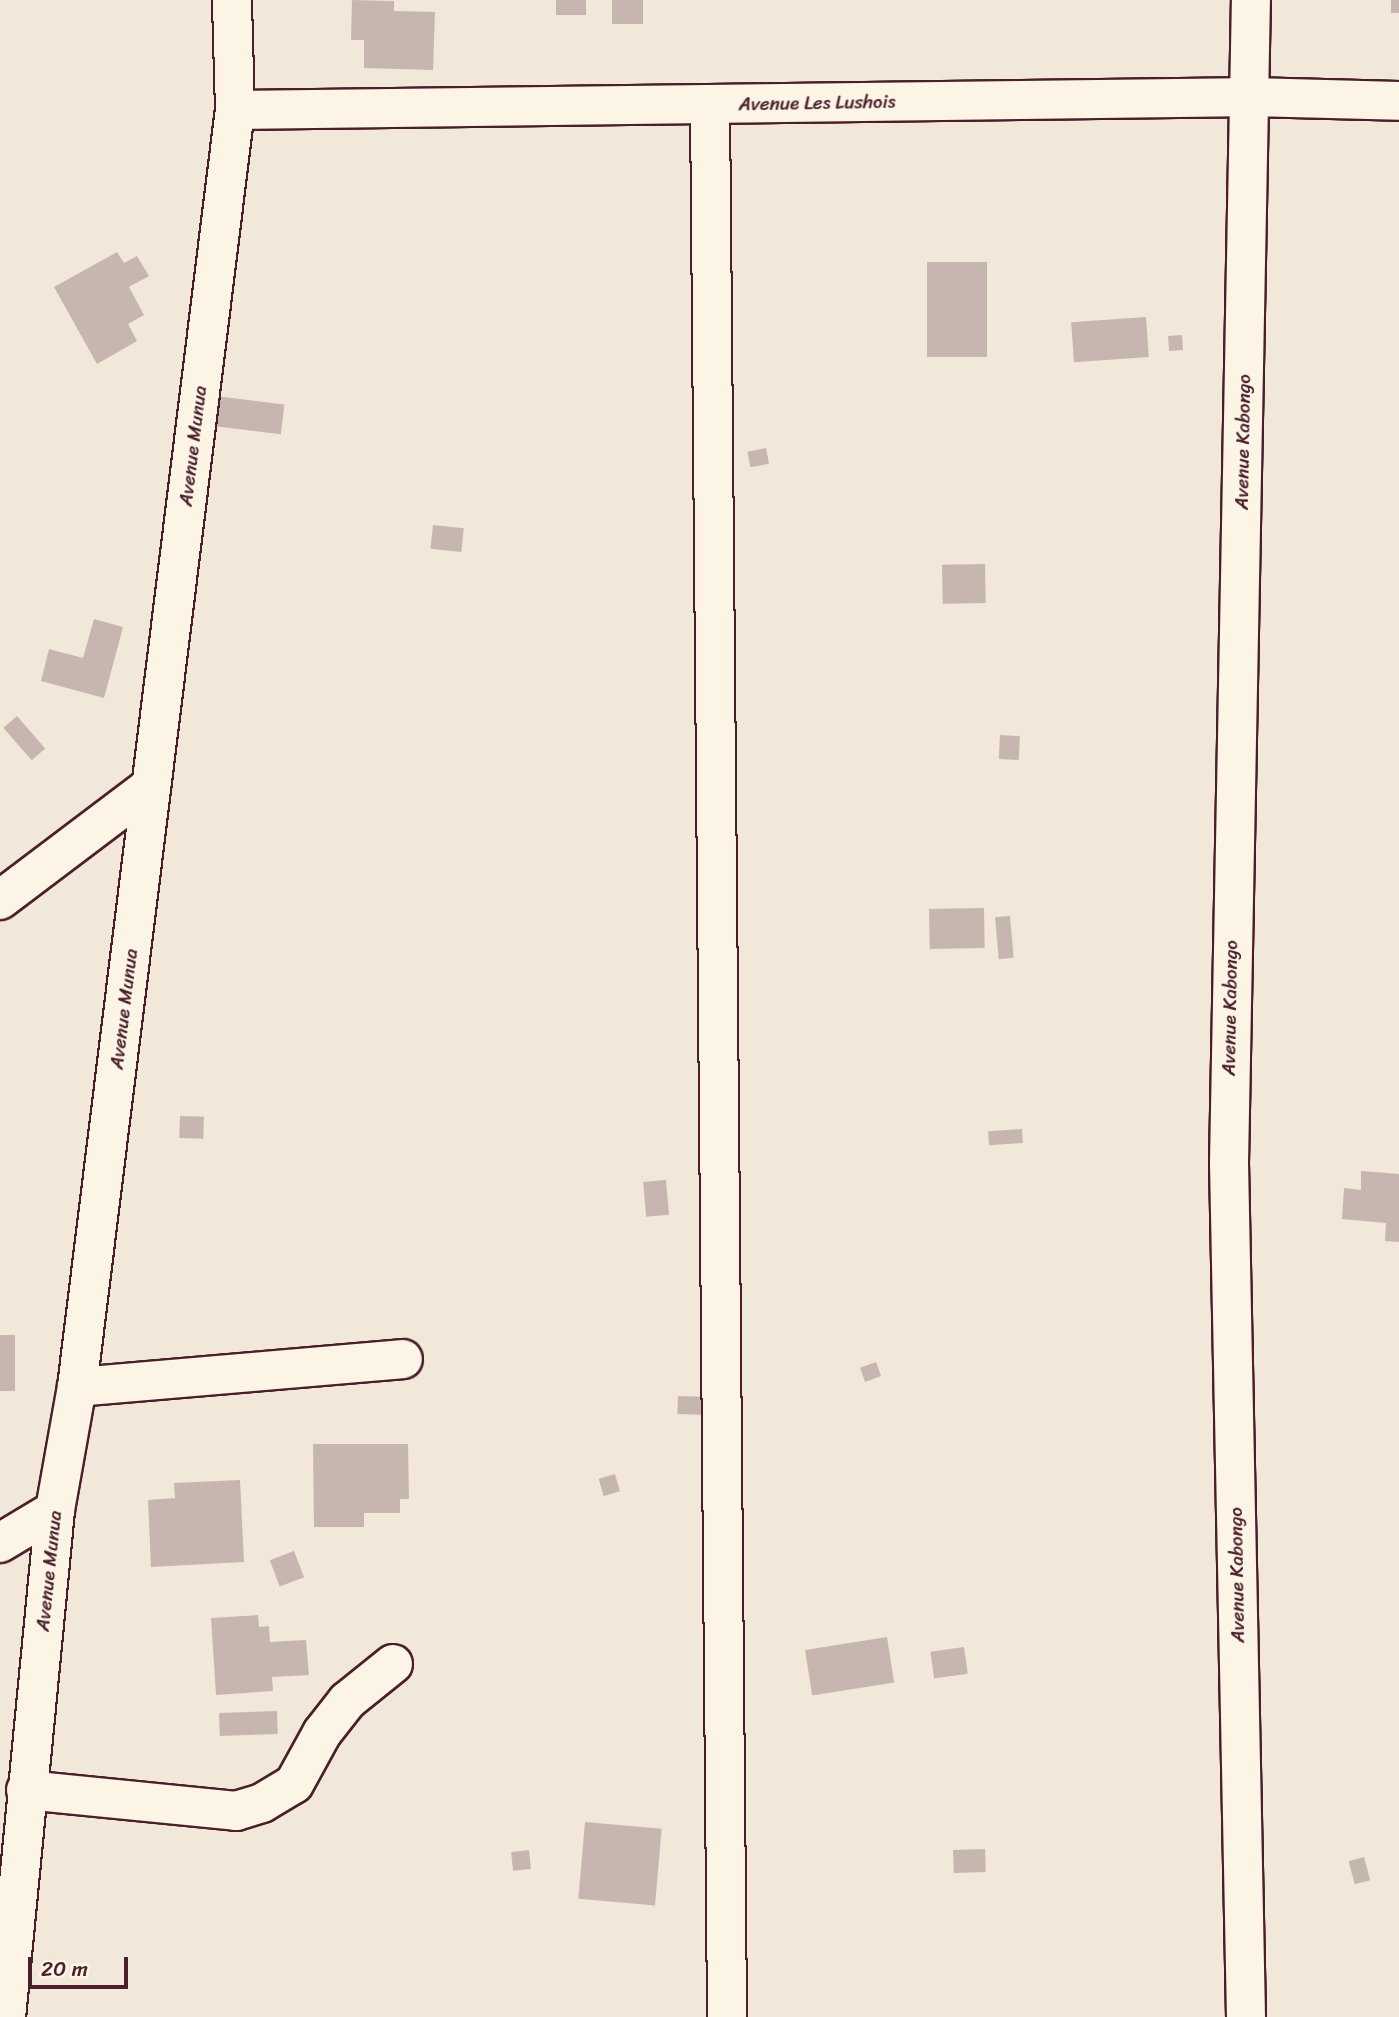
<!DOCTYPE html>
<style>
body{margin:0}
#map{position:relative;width:1399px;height:2017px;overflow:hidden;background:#f1e8da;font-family:Sriracha,sans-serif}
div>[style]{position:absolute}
.building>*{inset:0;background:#c7b6af;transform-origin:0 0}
.roads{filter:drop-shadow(2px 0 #4a1f2b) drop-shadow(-2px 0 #4a1f2b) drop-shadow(0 2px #4a1f2b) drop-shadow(0 -2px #4a1f2b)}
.street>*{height:38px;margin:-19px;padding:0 19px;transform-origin:19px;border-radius:19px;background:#fcf5e5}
span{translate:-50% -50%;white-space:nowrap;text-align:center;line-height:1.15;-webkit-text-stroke:5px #fcf5e5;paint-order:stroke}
.street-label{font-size:19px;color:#4a1f2b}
.scale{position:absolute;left:28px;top:1957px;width:100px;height:32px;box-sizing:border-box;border:4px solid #4a1f2b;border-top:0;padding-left:9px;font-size:21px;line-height:24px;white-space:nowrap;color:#4a1f2b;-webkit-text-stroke:5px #fcf5e5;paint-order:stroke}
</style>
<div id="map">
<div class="building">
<div style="clip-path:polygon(352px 0,394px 1px,394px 11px,435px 12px,433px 70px,364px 68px,364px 40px,351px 40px)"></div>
<div style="left:556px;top:0;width:30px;height:15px"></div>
<div style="left:612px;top:0;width:31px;height:24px"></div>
<div style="left:1391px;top:0;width:8px;height:13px"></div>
<div style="clip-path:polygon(117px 252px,124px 263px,137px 256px,149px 276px,129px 287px,144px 315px,128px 324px,137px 341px,97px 364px,54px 287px)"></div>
<div style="left:927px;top:262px;width:60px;height:95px"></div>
<div style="left:1146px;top:317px;width:40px;height:75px;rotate:86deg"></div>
<div style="left:1182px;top:335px;width:15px;height:14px;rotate:86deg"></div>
<div style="left:215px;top:396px;width:70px;height:30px;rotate:7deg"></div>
<div style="left:766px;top:448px;width:16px;height:19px;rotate:79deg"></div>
<div style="left:433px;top:525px;width:31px;height:24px;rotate:6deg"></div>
<div style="left:985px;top:564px;width:39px;height:43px;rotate:89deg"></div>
<div style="clip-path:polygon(94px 619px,123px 627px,104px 698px,41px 681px,49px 649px,83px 658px)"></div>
<div style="left:17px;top:716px;width:43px;height:18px;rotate:49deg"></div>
<div style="left:1000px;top:735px;width:20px;height:24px;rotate:3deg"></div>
<div style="left:984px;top:908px;width:40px;height:55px;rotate:89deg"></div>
<div style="left:1010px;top:916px;width:42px;height:15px;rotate:85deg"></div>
<div style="left:180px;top:1116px;width:24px;height:22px;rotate:2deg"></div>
<div style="left:1022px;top:1129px;width:14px;height:34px;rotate:86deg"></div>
<div style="clip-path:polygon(1361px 1171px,1399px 1174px,1399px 1242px,1385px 1241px,1386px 1223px,1342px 1219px,1344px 1188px,1361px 1190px)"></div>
<div style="left:666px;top:1180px;width:35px;height:23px;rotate:85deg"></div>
<div style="left:0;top:1335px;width:15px;height:56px"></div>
<div style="left:876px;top:1362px;width:15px;height:17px;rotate:70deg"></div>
<div style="left:678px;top:1396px;width:24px;height:18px;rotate:2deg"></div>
<div style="clip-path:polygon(313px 1444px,408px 1444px,409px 1499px,400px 1499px,400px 1513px,364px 1513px,364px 1527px,314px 1527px)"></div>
<div style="left:615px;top:1474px;width:18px;height:17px;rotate:74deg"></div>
<div style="clip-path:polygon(240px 1480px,244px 1562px,151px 1567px,148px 1500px,175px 1498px,174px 1483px)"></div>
<div style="left:294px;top:1551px;width:28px;height:26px;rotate:69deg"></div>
<div style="clip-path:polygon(258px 1615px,259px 1627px,269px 1626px,270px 1642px,306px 1640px,309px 1675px,272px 1677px,273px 1691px,216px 1695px,211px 1618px)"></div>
<div style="left:887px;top:1637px;width:46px;height:83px;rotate:81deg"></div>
<div style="left:964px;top:1647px;width:27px;height:34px;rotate:82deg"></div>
<div style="left:277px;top:1711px;width:23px;height:58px;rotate:88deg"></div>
<div style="left:585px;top:1822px;width:77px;height:77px;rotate:5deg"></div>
<div style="left:985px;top:1849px;width:23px;height:32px;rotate:88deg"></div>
<div style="left:529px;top:1850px;width:19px;height:18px;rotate:84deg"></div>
<div style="left:1364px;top:1857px;width:24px;height:16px;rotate:75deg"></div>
</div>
<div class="roads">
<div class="street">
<div style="left:710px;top:104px;width:1913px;rotate:89.49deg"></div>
<div style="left:235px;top:110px;width:1016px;rotate:-0.73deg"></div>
<div style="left:1251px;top:97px;width:148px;rotate:1.5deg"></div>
<div style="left:0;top:900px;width:189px;rotate:-37.1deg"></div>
<div style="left:77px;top:1387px;width:327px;rotate:-4.9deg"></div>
<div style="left:0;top:1543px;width:64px;rotate:-31deg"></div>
<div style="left:26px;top:1790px;width:211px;rotate:5.7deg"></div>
<div style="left:236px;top:1811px;width:27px;rotate:-17deg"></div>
<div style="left:262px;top:1803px;width:37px;rotate:-31deg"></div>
<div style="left:294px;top:1784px;width:58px;rotate:-61.2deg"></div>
<div style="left:322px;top:1733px;width:41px;rotate:-52deg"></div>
<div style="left:347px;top:1701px;width:59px;rotate:-38.8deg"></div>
<div style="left:6px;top:2017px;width:509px;rotate:-84.48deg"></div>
<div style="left:55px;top:1510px;width:125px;rotate:-79.9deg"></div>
<div style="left:77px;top:1387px;width:1287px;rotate:-82.95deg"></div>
<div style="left:235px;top:110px;width:110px;rotate:-91.6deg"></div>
<div style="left:1246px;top:2017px;width:854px;rotate:-91.14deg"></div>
<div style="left:1229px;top:1163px;width:1163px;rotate:-88.92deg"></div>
</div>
</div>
<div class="street-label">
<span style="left:817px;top:103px;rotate:-1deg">Avenue Les Lushois</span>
<span style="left:1243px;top:442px;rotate:-89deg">Avenue Kabongo</span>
<span style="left:193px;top:446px;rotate:-83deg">Avenue Munua</span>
<span style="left:1230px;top:1008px;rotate:-89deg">Avenue Kabongo</span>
<span style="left:124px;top:1009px;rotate:-83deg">Avenue Munua</span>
<span style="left:49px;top:1571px;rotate:-84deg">Avenue Munua</span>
<span style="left:1237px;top:1575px;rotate:-91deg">Avenue Kabongo</span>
</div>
<div class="scale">20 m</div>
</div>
